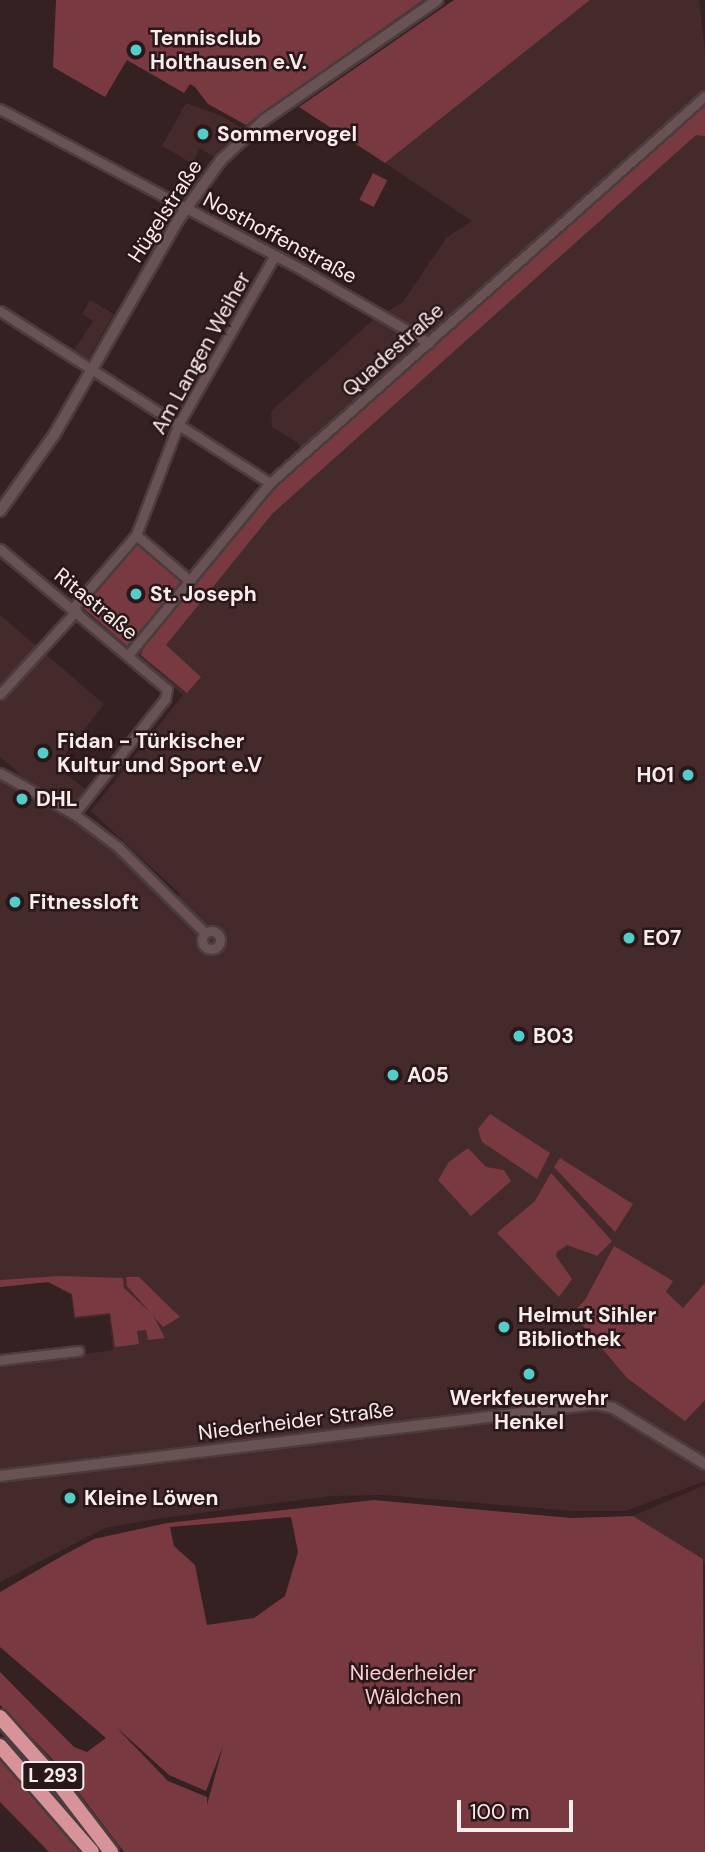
<!DOCTYPE html>
<meta charset="utf-8">
<style>
body{margin:0}
#map{position:relative;width:705px;height:1852px;overflow:hidden;background:#352022;font-family:"DM Sans",sans-serif}
div>[style]{position:absolute}
.built>*{inset:0;background:#452a2c}
.green>*{inset:0;background:#783941;transform-origin:0 0}
.roads{filter:drop-shadow(2px 0 #4c3c3e) drop-shadow(-2px 0 #4c3c3e) drop-shadow(0 2px #4c3c3e) drop-shadow(0 -2px #4c3c3e)}
.minor>*{height:9px;margin:-4.5px;padding:0 4.5px;transform-origin:4.5px;border-radius:4.5px;background:#695254}
.minor>.ring{margin:-4.5px;padding:0;box-sizing:content-box;background:none;border:9px solid #695254;border-radius:50%}
.tertiary>*{height:10px;margin:-5px;padding:0 5px;transform-origin:5px;border-radius:5px;background:#695254}
.trunk>*{height:14px;margin:-7px;padding:0 7px;transform-origin:7px;border-radius:7px;background:#d8939a}
.dots>*{width:19px;height:19px;translate:-50% -50%;box-sizing:border-box;border:4px solid #2a1719;border-radius:50%}
span{translate:-50% -50%;white-space:nowrap;text-align:center;line-height:1.15;-webkit-text-stroke:5px #2a1719;paint-order:stroke}
.shield-label span{padding:2px 5px;background:#2a1719;border:2px solid;border-radius:5px;-webkit-text-stroke-width:0}
.shield-label{font-size:19px;color:#fbedee;font-weight:700}
.poi-label{font-size:21px;color:#fbedee;font-weight:700}
.left{translate:0 -50%;text-align:left}
.right{translate:-100% -50%;text-align:right}
.street-label{font-size:21px;color:#fbedee}
.park-label{font-size:21px;color:#f9cfd2}
.scale{position:absolute;left:457px;top:1800px;width:116px;height:32px;box-sizing:border-box;border:4px solid #fbedee;border-top:0;padding-left:9px;font-size:21px;line-height:24px;white-space:nowrap;color:#fbedee;-webkit-text-stroke:5px #2a1719;paint-order:stroke}
</style>
<div id="map">
<div class="built">
<div style="clip-path:polygon(590px 0,699px 0,705px 50px,705px 1481px,626px 1511px,572px 1511px,384px 1495px,330px 1496px,155px 1519px,105px 1528px,0 1582px,0 1366px,113px 1350px,109px 1315px,74px 1319px,71px 1295px,48px 1282px,0 1287px,0 780px,13px 782px,18px 772px,0 757px,0 615px,104px 704px,56px 766px,89px 792px,73px 814px,117px 848px,167px 897px,166px 905px,180px 894px,91px 811px,183px 695px,137px 658px,136px 650px,268px 488px,305px 457px,298px 443px,272px 427px,271px 411px,374px 319px,403px 302px,447px 237px,472px 221px,385px 163px)"></div>
<div style="clip-path:polygon(186px 103px,219px 115px,242px 128px,213px 156px,199px 148px,193px 164px,162px 146px)"></div>
<div style="clip-path:polygon(90px 300px,114px 314px,88px 359px,74px 350px,93px 321px,82px 314px)"></div>
<div style="clip-path:polygon(705px 1485px,705px 1563px,633px 1516px)"></div>
</div>
<div class="green">
<div style="clip-path:polygon(56px 0,423px 0,246px 125px,208px 104px,195px 87px,190px 84px,184px 93px,127px 60px,105px 97px,53px 67px)"></div>
<div style="clip-path:polygon(454px 0,590px 0,385px 163px,299px 107px)"></div>
<div style="clip-path:polygon(705px 106px,705px 136px,696px 135px,272px 514px,166px 645px,201px 677px,187px 693px,141px 655px,147px 639px,268px 492px,697px 108px)"></div>
<div style="left:373px;top:173px;width:16px;height:30px;rotate:27deg"></div>
<div style="left:138px;top:539px;width:62px;height:88px;rotate:41deg"></div>
<div style="clip-path:polygon(490px 1114px,550px 1153px,537px 1179px,482px 1142px,478px 1129px)"></div>
<div style="clip-path:polygon(468px 1148px,486px 1167px,504px 1170px,511px 1181px,471px 1216px,438px 1180px,449px 1162px)"></div>
<div style="clip-path:polygon(560px 1158px,633px 1204px,615px 1232px,554px 1167px)"></div>
<div style="clip-path:polygon(551px 1173px,612px 1241px,597px 1256px,567px 1245px,557px 1252px,556px 1256px,572px 1279px,559px 1297px,497px 1233px,535px 1201px)"></div>
<div style="clip-path:polygon(614px 1246px,673px 1281px,666px 1292px,683px 1308px,705px 1283px,705px 1400px,685px 1421px,627px 1378px,572px 1313px,585px 1300px)"></div>
<div style="clip-path:polygon(60px 1276px,123px 1278px,124px 1288px,153px 1315px,165px 1338px,148px 1340px,146px 1330px,137px 1331px,139px 1344px,115px 1347px,110px 1313px,75px 1317px,72px 1294px,48px 1282px,0 1287px,0 1280px)"></div>
<div style="clip-path:polygon(126px 1277px,139px 1277px,180px 1317px,163px 1327px,127px 1286px)"></div>
<div style="clip-path:polygon(evenodd,374px 1500px,571px 1518px,633px 1516px,703px 1559px,705px 1852px,124px 1852px,57px 1764px,0 1705px,0 1672px,74px 1747px,87px 1752px,106px 1738px,0 1647px,0 1592px,62px 1556px,94px 1539px,167px 1523px,374px 1500px,291px 1517px,298px 1552px,285px 1596px,254px 1618px,207px 1625px,195px 1565px,174px 1546px,170px 1527px,291px 1517px,374px 1500px,115px 1726px,169px 1775px,206px 1791px,223px 1746px,207px 1805px,207px 1797px,168px 1781px,115px 1726px)"></div>
<div style="clip-path:polygon(0 1758px,55px 1818px,81px 1852px,49px 1852px,0 1802px)"></div>
</div>
<div class="roads">
<div class="minor">
<div style="left:0;top:109px;width:347px;rotate:28deg"></div>
<div style="left:306px;top:272px;width:142px;rotate:30deg"></div>
<div style="left:0;top:311px;width:320px;rotate:32.5deg"></div>
<div style="left:136px;top:535px;width:71px;rotate:40.4deg"></div>
<div style="left:0;top:549px;width:218px;rotate:40deg"></div>
<div style="left:167px;top:689px;width:10px;rotate:101deg"></div>
<div style="left:165px;top:699px;width:147px;rotate:128.4deg"></div>
<div style="left:73px;top:608px;width:96px;rotate:-49.2deg"></div>
<div style="left:136px;top:535px;width:118px;rotate:-69.1deg"></div>
<div style="left:178px;top:425px;width:196px;rotate:-60.3deg"></div>
<div style="left:129px;top:654px;width:222px;rotate:-50.5deg"></div>
<div style="left:270px;top:483px;width:582px;rotate:-41.66deg"></div>
<div style="left:0;top:694px;width:113px;rotate:-47.5deg"></div>
<div style="left:0;top:773px;width:85px;rotate:29deg"></div>
<div style="left:74px;top:814px;width:55px;rotate:36.9deg"></div>
<div style="left:118px;top:847px;width:122px;rotate:44.7deg"></div>
<div class="ring" style="left:202px;top:931px;width:9px;height:9px"></div>
<div style="left:0;top:1360px;width:79px;rotate:-6.6deg"></div>
</div>
<div class="tertiary">
<div style="left:0;top:511px;width:93px;rotate:-54.6deg"></div>
<div style="left:54px;top:435px;width:248px;rotate:-60deg"></div>
<div style="left:178px;top:220px;width:74px;rotate:-54.4deg"></div>
<div style="left:221px;top:160px;width:59px;rotate:-42.9deg"></div>
<div style="left:264px;top:120px;width:211px;rotate:-34.7deg"></div>
<div style="left:0;top:1476px;width:600px;rotate:-6.89deg"></div>
<div style="left:596px;top:1404px;width:17px;rotate:13deg"></div>
<div style="left:613px;top:1408px;width:108px;rotate:31.3deg"></div>
</div>
<div class="trunk">
<div style="left:0;top:1717px;width:84px;rotate:48.4deg"></div>
<div style="left:56px;top:1780px;width:91px;rotate:52.6deg"></div>
<div style="left:0;top:1746px;width:140px;rotate:49deg"></div>
</div>
</div>
<div class="dots">
<div style="left:136px;top:50px;background:#53cdca"></div>
<div style="left:203px;top:134px;background:#53cdca"></div>
<div style="left:136px;top:594px;background:#53cdca"></div>
<div style="left:43px;top:753px;background:#53cdca"></div>
<div style="left:688px;top:775px;background:#53cdca"></div>
<div style="left:22px;top:799px;background:#53cdca"></div>
<div style="left:15px;top:902px;background:#53cdca"></div>
<div style="left:629px;top:938px;background:#53cdca"></div>
<div style="left:519px;top:1036px;background:#53cdca"></div>
<div style="left:393px;top:1075px;background:#53cdca"></div>
<div style="left:504px;top:1327px;background:#53cdca"></div>
<div style="left:529px;top:1374px;background:#53cdca"></div>
<div style="left:70px;top:1498px;background:#53cdca"></div>
</div>
<div class="shield-label">
<span style="left:53px;top:1776px">L 293</span>
</div>
<div class="poi-label">
<span class="left" style="left:150px;top:50px">Tennisclub<br>Holthausen e.V.</span>
<span class="left" style="left:217px;top:134px">Sommervogel</span>
<span class="left" style="left:150px;top:594px">St. Joseph</span>
<span class="left" style="left:57px;top:753px">Fidan - Türkischer<br>Kultur und Sport e.V</span>
<span class="right" style="left:674px;top:775px">H01</span>
<span class="left" style="left:36px;top:799px">DHL</span>
<span class="left" style="left:29px;top:902px">Fitnessloft</span>
<span class="left" style="left:643px;top:938px">E07</span>
<span class="left" style="left:533px;top:1036px">B03</span>
<span class="left" style="left:407px;top:1075px">A05</span>
<span class="left" style="left:518px;top:1327px">Helmut Sihler<br>Bibliothek</span>
<span style="left:529px;top:1410px">Werkfeuerwehr<br>Henkel</span>
<span class="left" style="left:84px;top:1498px">Kleine Löwen</span>
</div>
<div class="street-label">
<span style="left:165px;top:211px;rotate:-57deg">Hügelstraße</span>
<span style="left:280px;top:238px;rotate:28deg">Nosthoffenstraße</span>
<span style="left:393px;top:350px;rotate:-42deg">Quadestraße</span>
<span style="left:201px;top:353px;rotate:-61deg">Am Langen Weiher</span>
<span style="left:96px;top:604px;rotate:39deg">Ritastraße</span>
<span style="left:296px;top:1421px;rotate:-7deg">Niederheider Straße</span>
</div>
<div class="park-label">
<span style="left:413px;top:1685px">Niederheider<br>Wäldchen</span>
</div>
<div class="scale">100 m</div>
</div>
